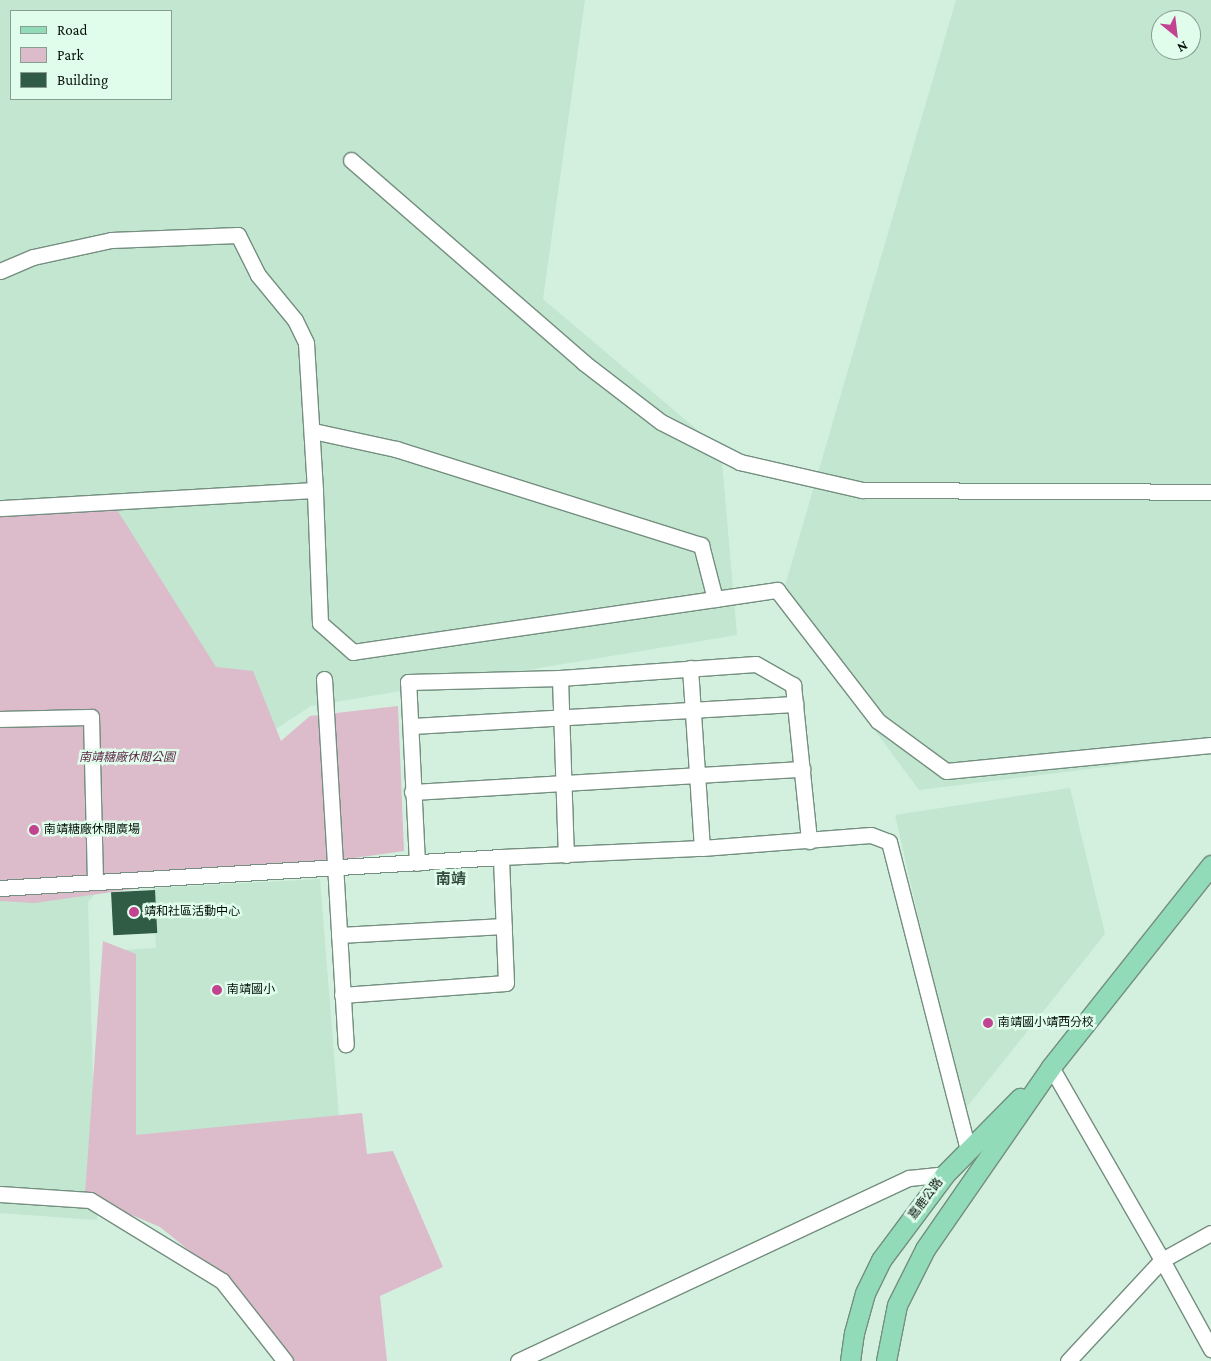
<!DOCTYPE html>
<meta charset="utf-8">
<style>
body{margin:0}
#map{position:relative;width:1211px;height:1361px;overflow:hidden;background:#d3f0df;font-family:"Crimson Pro","Noto Sans TC",serif}
div>[style]{position:absolute}
.built>*{inset:0;background:#c2e6d0}
.green>*{inset:0;background:#dcbbca}
.building>*{inset:0;background:#305b45;transform-origin:0 0}
.roads{filter:drop-shadow(1px 0 #748e7f) drop-shadow(-1px 0 #748e7f) drop-shadow(0 1px #748e7f) drop-shadow(0 -1px #748e7f)}
.minor>*{height:15px;margin:-7.5px;padding:0 7.5px;transform-origin:7.5px;border-radius:7.5px;background:#fff}
.major>*{height:19px;margin:-9.5px;padding:0 9.5px;transform-origin:9.5px;border-radius:9.5px;background:#92dbb9}
.dots>*{width:14px;height:14px;translate:-50% -50%;box-sizing:border-box;border:2px solid #e0fdec;border-radius:50%}
span{translate:-50% -50%;white-space:nowrap;text-align:center;line-height:1.15;-webkit-text-stroke:5px #e0fdec;paint-order:stroke}
.park-label{font-size:12px;color:#5e2646;font-style:italic}
.poi-label{font-size:12px;color:#06100a}
.left{translate:0 -50%;text-align:left}
.street-label{font-size:12px;color:#06100a}
.quarter-label{font-size:15px;color:#344c3e;font-weight:700}
.legend{position:absolute;left:10px;top:10px;width:162px;height:90px;box-sizing:border-box;background:#e0fdec;border:1px solid #899e92;margin:0;padding:6px 9px;list-style:none;font-size:15px;color:#06100a}
.legend li{display:flex;align-items:center;gap:10px;height:25px}
.legend b{width:25px;border:1px solid #899e92}
.north{position:absolute;left:1151px;top:10px;width:50px;height:50px;box-sizing:border-box;background:#e0fdec;border:1px solid #899e92;border-radius:50%;rotate:151deg;font-size:14px;font-weight:700;line-height:20px;text-align:center;color:#06100a}
.north::after{content:'';display:block;margin:auto;width:18px;height:22px;background:#c2438f;clip-path:polygon(50% 0,100% 100%,50% 72%,0 100%)}
</style>
<div id="map">
<div class="built">
<div style="clip-path:polygon(evenodd,0 0,585px 0,543px 299px,721px 450px,737px 635px,311px 706px,199px 779px,88px 902px,97px 1220px,0 1213px,0 0,11px 11px,171px 11px,171px 99px,11px 99px,11px 11px)"></div>
<div style="clip-path:polygon(evenodd,956px 0,1211px 0,1211px 754px,919px 790px,780px 603px,956px 0,1161px 20px,1191px 20px,1191px 50px,1161px 50px,1161px 20px)"></div>
<div style="clip-path:polygon(1070px 788px,1105px 934px,963px 1112px,895px 815px)"></div>
<div style="clip-path:polygon(320px 879px,339px 1117px,124px 1146px,105px 951px,156px 948px,153px 888px)"></div>
</div>
<div class="green">
<div style="clip-path:polygon(114px 505px,216px 667px,253px 671px,281px 741px,310px 716px,398px 706px,404px 851px,34px 903px,0 901px,0 511px)"></div>
<div style="clip-path:polygon(103px 941px,136px 954px,136px 1135px,362px 1113px,367px 1154px,393px 1151px,443px 1267px,380px 1296px,387px 1361px,290px 1361px,217px 1273px,160px 1227px,85px 1195px)"></div>
</div>
<div class="building">
<div style="left:155px;top:890px;width:43px;height:44px;rotate:87deg"></div>
</div>
<div class="roads">
<div class="minor">
<div style="left:351px;top:160px;width:308px;rotate:41deg"></div>
<div style="left:583px;top:362px;width:98px;rotate:37.6deg"></div>
<div style="left:661px;top:422px;width:89px;rotate:26.9deg"></div>
<div style="left:740px;top:462px;width:125px;rotate:12.9deg"></div>
<div style="left:862px;top:490px;width:349px;rotate:0.3deg"></div>
<div style="left:0;top:271px;width:36px;rotate:-23deg"></div>
<div style="left:33px;top:257px;width:80px;rotate:-12.3deg"></div>
<div style="left:111px;top:240px;width:127px;rotate:-2.3deg"></div>
<div style="left:238px;top:235px;width:45px;rotate:63.4deg"></div>
<div style="left:258px;top:275px;width:58px;rotate:50.6deg"></div>
<div style="left:295px;top:320px;width:25px;rotate:64deg"></div>
<div style="left:306px;top:343px;width:147px;rotate:86.5deg"></div>
<div style="left:315px;top:490px;width:316px;rotate:176.7deg"></div>
<div style="left:313px;top:431px;width:85px;rotate:12.2deg"></div>
<div style="left:396px;top:449px;width:320px;rotate:17.5deg"></div>
<div style="left:701px;top:545px;width:56px;rotate:75.5deg"></div>
<div style="left:715px;top:599px;width:366px;rotate:171.7deg"></div>
<div style="left:353px;top:652px;width:44px;rotate:-138.7deg"></div>
<div style="left:320px;top:623px;width:133px;rotate:-92.2deg"></div>
<div style="left:715px;top:599px;width:63px;rotate:-8.3deg"></div>
<div style="left:777px;top:590px;width:165px;rotate:52.4deg"></div>
<div style="left:878px;top:721px;width:84px;rotate:36.3deg"></div>
<div style="left:946px;top:771px;width:266px;rotate:-5.6deg"></div>
<div style="left:690px;top:668px;width:180px;rotate:86.2deg"></div>
<div style="left:560px;top:678px;width:177px;rotate:88.1deg"></div>
<div style="left:324px;top:679px;width:366px;rotate:86.6deg"></div>
<div style="left:0;top:719px;width:91px;rotate:-1.3deg"></div>
<div style="left:91px;top:717px;width:165px;rotate:88.6deg"></div>
<div style="left:411px;top:726px;width:385px;rotate:-3.3deg"></div>
<div style="left:412px;top:792px;width:391px;rotate:-3.4deg"></div>
<div style="left:417px;top:863px;width:181px;rotate:-92.8deg"></div>
<div style="left:408px;top:682px;width:152px;rotate:-1.5deg"></div>
<div style="left:560px;top:678px;width:196px;rotate:-4.1deg"></div>
<div style="left:756px;top:664px;width:43px;rotate:29.6deg"></div>
<div style="left:793px;top:685px;width:157px;rotate:84.1deg"></div>
<div style="left:0;top:888px;width:502px;rotate:-3.54deg"></div>
<div style="left:501px;top:857px;width:201px;rotate:-2.6deg"></div>
<div style="left:702px;top:848px;width:169px;rotate:-4.4deg"></div>
<div style="left:871px;top:835px;width:19px;rotate:21deg"></div>
<div style="left:889px;top:842px;width:317px;rotate:75.6deg"></div>
<div style="left:339px;top:935px;width:165px;rotate:-3.1deg"></div>
<div style="left:342px;top:995px;width:164px;rotate:-4.2deg"></div>
<div style="left:506px;top:983px;width:126px;rotate:-92.3deg"></div>
<div style="left:1051px;top:1067px;width:223px;rotate:60.1deg"></div>
<div style="left:1162px;top:1260px;width:56px;rotate:-28.9deg"></div>
<div style="left:0;top:1194px;width:90px;rotate:3.8deg"></div>
<div style="left:90px;top:1200px;width:155px;rotate:31.5deg"></div>
<div style="left:222px;top:1281px;width:102px;rotate:51.8deg"></div>
<div style="left:518px;top:1361px;width:432px;rotate:-25.1deg"></div>
<div style="left:909px;top:1178px;width:36px;rotate:-6deg"></div>
<div style="left:1068px;top:1361px;width:138px;rotate:-47.1deg"></div>
<div style="left:1162px;top:1260px;width:102px;rotate:61.2deg"></div>
</div>
<div class="major">
<div style="left:850px;top:1361px;width:28px;rotate:-82deg"></div>
<div style="left:854px;top:1333px;width:41px;rotate:-74.6deg"></div>
<div style="left:865px;top:1293px;width:37px;rotate:-64deg"></div>
<div style="left:881px;top:1260px;width:107px;rotate:-53.3deg"></div>
<div style="left:945px;top:1174px;width:107px;rotate:-45.4deg"></div>
<div style="left:886px;top:1361px;width:57px;rotate:-78.9deg"></div>
<div style="left:897px;top:1305px;width:63px;rotate:-63.4deg"></div>
<div style="left:925px;top:1249px;width:221px;rotate:-55.3deg"></div>
<div style="left:1051px;top:1067px;width:258px;rotate:-51.6deg"></div>
</div>
</div>
<div class="dots">
<div style="left:34px;top:830px;background:#c2438f"></div>
<div style="left:134px;top:912px;background:#c2438f"></div>
<div style="left:217px;top:990px;background:#c2438f"></div>
<div style="left:988px;top:1023px;background:#c2438f"></div>
</div>
<div class="park-label">
<span style="left:127px;top:758px">南靖糖廠休閒公園</span>
</div>
<div class="poi-label">
<span class="left" style="left:44px;top:830px">南靖糖廠休閒廣場</span>
<span class="left" style="left:144px;top:912px">靖和社區活動中心</span>
<span class="left" style="left:227px;top:990px">南靖國小</span>
<span class="left" style="left:998px;top:1023px">南靖國小靖西分校</span>
</div>
<div class="street-label">
<span style="left:926px;top:1199px;rotate:-53deg">嘉鹿公路</span>
</div>
<div class="quarter-label">
<span style="left:451px;top:880px">南靖</span>
</div>
<ul class="legend">
<li><b style="height:6px;background:#92dbb9"></b>Road</li>
<li><b style="height:14px;background:#dcbbca"></b>Park</li>
<li><b style="height:14px;background:#305b45"></b>Building</li>
</ul>
<div class="north">N</div>
</div>
